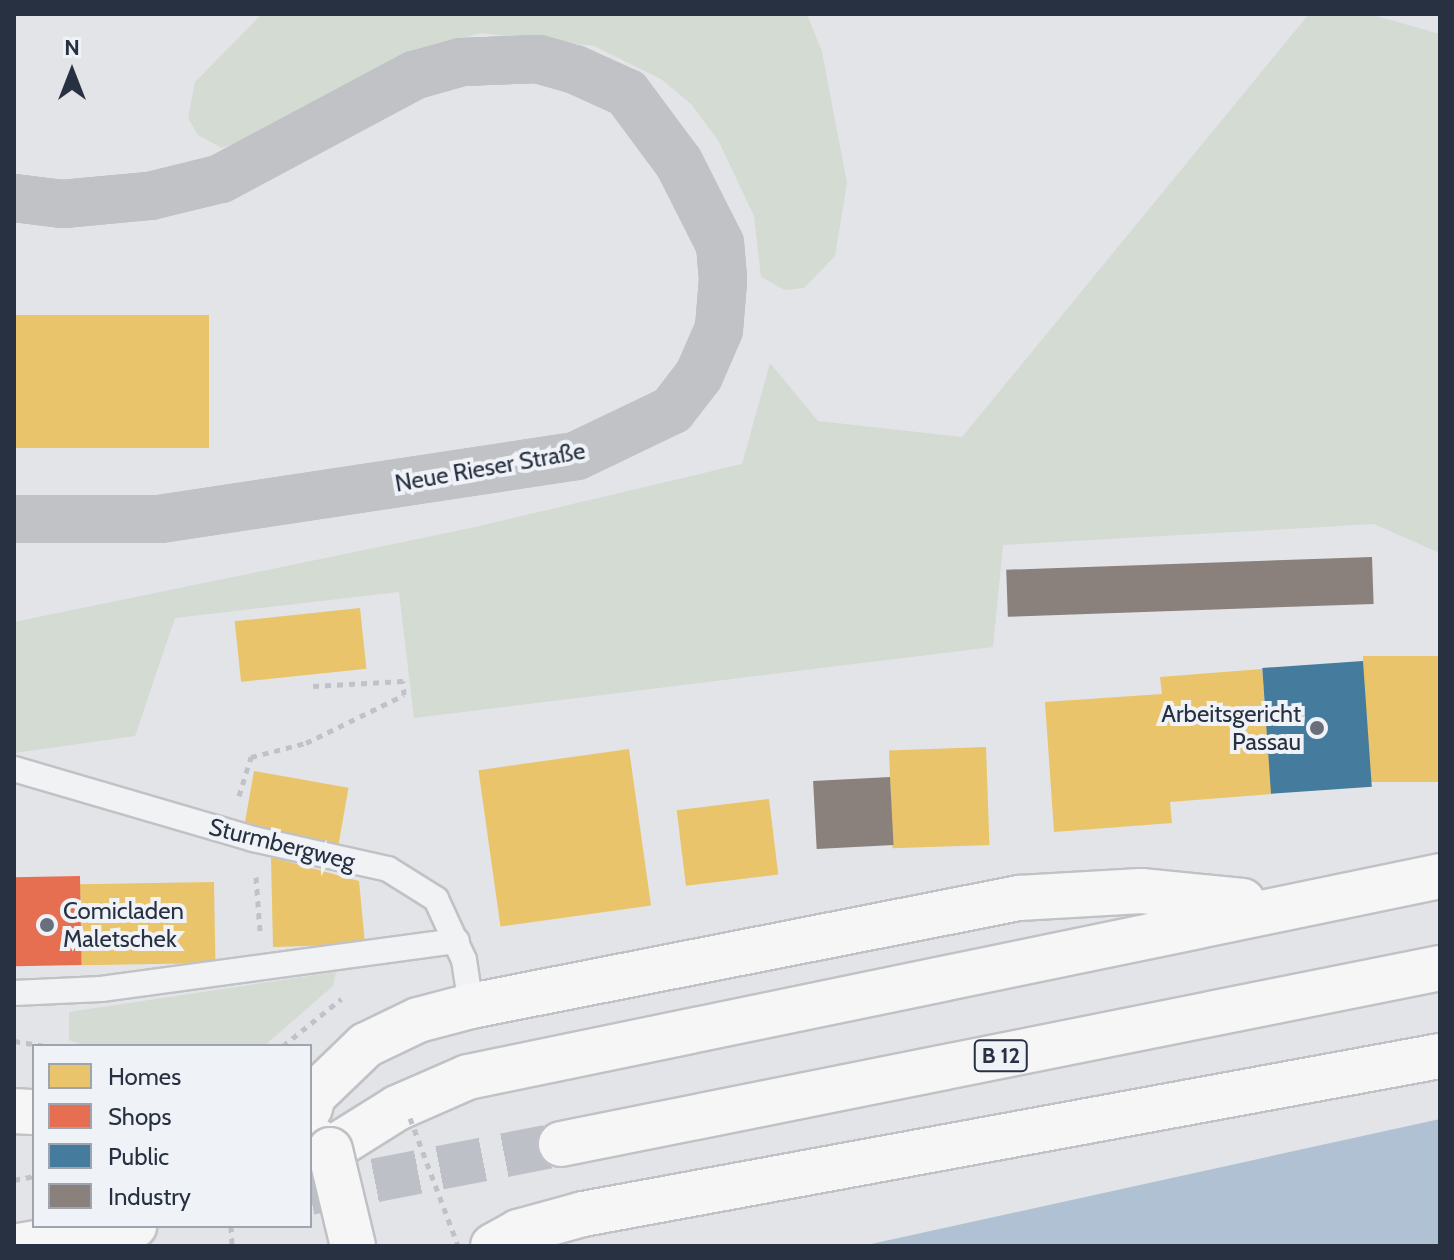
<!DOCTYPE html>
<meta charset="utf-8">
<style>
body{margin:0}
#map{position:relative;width:1454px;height:1260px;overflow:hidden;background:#e2e4e7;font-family:Cabin,sans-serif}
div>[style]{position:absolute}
.green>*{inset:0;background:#d3dbd2}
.water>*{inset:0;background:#b0c1d3}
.homes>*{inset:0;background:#e9c46a;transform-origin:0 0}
.shops>*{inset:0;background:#e76f51;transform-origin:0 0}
.public>*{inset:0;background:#457b9d;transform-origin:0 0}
.industry>*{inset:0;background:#8a817c;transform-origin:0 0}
.primary-tunnel>*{height:44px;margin-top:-22px;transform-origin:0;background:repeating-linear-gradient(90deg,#bdc0c6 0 44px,transparent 0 66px)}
.path>*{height:5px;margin-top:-2.5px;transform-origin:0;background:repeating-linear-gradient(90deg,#c1c2c7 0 6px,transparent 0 12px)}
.roads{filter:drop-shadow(2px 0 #c0c2c5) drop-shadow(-2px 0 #c0c2c5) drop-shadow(0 2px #c0c2c5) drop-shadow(0 -2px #c0c2c5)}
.lane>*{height:24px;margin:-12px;padding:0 12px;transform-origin:12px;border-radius:12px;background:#f1f2f4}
.secondary>*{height:44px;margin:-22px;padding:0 22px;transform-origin:22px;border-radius:22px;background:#c0c2c6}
.primary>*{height:44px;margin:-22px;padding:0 22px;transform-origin:22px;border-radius:22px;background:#f6f6f6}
.path-bridge>*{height:5px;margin-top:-2.5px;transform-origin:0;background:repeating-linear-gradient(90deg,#c1c2c7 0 6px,transparent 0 12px)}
.bridges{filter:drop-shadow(2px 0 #bec1c5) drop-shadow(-2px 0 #bec1c5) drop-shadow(0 2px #bec1c5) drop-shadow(0 -2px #bec1c5)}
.primary-bridge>*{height:44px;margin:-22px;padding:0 22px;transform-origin:22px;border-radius:22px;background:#f6f6f6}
.dots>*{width:22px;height:22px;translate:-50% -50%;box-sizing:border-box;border:4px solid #eff2f7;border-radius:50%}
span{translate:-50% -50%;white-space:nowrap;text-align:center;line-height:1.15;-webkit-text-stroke:8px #eff2f7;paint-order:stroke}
.shield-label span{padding:2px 6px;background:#eff2f7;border:2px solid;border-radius:6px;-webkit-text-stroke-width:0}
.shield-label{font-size:22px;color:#283141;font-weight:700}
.street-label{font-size:24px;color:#283141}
.poi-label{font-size:24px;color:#283141}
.right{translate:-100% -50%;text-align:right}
.left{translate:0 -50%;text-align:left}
.frame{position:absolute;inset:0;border:16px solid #283141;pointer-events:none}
.legend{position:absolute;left:32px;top:1044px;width:280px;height:184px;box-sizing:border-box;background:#eff2f7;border:2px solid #9fa5ae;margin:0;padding:10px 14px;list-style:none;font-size:24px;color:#283141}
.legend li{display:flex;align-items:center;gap:16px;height:40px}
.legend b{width:40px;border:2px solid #9fa5ae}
.north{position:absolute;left:32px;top:32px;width:80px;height:80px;-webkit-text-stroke:6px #eff2f7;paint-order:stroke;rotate:0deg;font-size:22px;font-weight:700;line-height:32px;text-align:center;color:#283141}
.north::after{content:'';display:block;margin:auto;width:28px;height:36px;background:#283141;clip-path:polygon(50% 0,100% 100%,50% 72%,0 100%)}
</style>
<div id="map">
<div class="green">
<div style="clip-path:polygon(262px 14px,807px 14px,822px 52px,847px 183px,835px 256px,804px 288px,785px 290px,761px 277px,754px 216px,718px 140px,691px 104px,661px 79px,594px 46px,481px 33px,413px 51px,262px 133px,222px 148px,198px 135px,188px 118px,195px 82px)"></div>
<div style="clip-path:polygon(1309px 14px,1369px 14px,1440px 34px,1440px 553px,1374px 524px,1003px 545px,993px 647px,414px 718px,399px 592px,175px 618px,135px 736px,14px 753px,14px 622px,471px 528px,742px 464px,770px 363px,818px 421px,962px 437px)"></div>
<div style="clip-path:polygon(336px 972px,333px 986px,264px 1046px,85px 1046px,69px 1040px,69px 1012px)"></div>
</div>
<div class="water">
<div style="clip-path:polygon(1440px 1119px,1440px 1246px,862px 1246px)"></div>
</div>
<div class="homes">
<div style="left:209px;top:315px;width:133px;height:195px;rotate:90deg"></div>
<div style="left:360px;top:608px;width:61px;height:126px;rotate:84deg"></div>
<div style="left:1440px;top:656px;width:126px;height:77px;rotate:90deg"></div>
<div style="clip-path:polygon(1262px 669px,1272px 794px,1170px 802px,1172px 823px,1054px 832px,1045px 702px,1162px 694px,1160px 677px)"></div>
<div style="left:986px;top:747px;width:98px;height:97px;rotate:88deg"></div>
<div style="left:629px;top:749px;width:158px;height:152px;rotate:82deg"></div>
<div style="left:254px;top:771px;width:96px;height:57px;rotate:10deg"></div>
<div style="left:769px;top:799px;width:76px;height:93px;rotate:83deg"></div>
<div style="clip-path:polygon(271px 857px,359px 881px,365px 944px,273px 947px)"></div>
<div style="left:214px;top:882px;width:81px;height:134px;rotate:89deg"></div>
</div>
<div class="shops">
<div style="left:80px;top:876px;width:89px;height:66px;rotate:89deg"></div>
</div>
<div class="public">
<div style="left:1363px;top:661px;width:126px;height:101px;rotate:86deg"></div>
</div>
<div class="industry">
<div style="left:1372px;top:557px;width:47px;height:366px;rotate:88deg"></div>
<div style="left:890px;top:777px;width:68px;height:77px;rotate:87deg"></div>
</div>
<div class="primary-tunnel">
<div style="left:310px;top:1193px;width:256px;rotate:-11deg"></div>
</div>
<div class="path">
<div style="left:239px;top:796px;width:41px;rotate:-72.9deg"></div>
<div style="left:251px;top:757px;width:57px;rotate:-14.3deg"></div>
<div style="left:306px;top:743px;width:109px;rotate:-26.1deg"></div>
<div style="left:404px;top:695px;width:14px;rotate:-94deg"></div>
<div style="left:403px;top:681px;width:90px;rotate:176.8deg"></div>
<div style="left:256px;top:877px;width:54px;rotate:85.8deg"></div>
<div style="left:14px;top:1041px;width:33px;rotate:9deg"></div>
<div style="left:283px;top:1046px;width:75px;rotate:-39deg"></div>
<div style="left:14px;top:1180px;width:20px;rotate:-11deg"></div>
<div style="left:231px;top:1226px;width:20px;rotate:87deg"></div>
</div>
<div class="roads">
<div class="lane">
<div style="left:14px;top:769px;width:249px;rotate:16.3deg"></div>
<div style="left:253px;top:839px;width:138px;rotate:12.5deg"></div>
<div style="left:388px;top:869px;width:57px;rotate:32deg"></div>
<div style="left:436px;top:899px;width:67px;rotate:65.3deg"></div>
<div style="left:464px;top:960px;width:47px;rotate:81.3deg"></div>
<div style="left:14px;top:993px;width:87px;rotate:-2.6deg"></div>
<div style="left:101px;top:989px;width:359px;rotate:-7.7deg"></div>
</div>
<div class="secondary">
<div style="left:14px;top:198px;width:49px;rotate:7deg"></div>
<div style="left:63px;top:204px;width:87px;rotate:-5.3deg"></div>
<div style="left:150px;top:196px;width:72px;rotate:-13.7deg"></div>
<div style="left:220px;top:179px;width:221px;rotate:-28.1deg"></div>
<div style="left:415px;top:75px;width:49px;rotate:-15.5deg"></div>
<div style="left:462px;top:62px;width:76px;rotate:-2.3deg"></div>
<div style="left:538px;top:59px;width:37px;rotate:16deg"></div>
<div style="left:574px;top:69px;width:58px;rotate:24.4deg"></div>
<div style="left:627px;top:93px;width:87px;rotate:53.4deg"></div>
<div style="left:679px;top:163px;width:91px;rotate:63.2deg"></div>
<div style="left:720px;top:244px;width:36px;rotate:85deg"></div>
<div style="left:723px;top:280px;width:49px;rotate:94.7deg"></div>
<div style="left:719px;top:329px;width:50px;rotate:113.5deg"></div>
<div style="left:699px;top:375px;width:44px;rotate:127.6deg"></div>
<div style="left:672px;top:410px;width:106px;rotate:154.4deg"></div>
<div style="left:576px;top:456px;width:421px;rotate:171.4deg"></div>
<div style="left:160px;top:519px;width:146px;rotate:180deg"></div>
</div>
<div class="primary">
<div style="left:310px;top:1108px;width:12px;rotate:-76deg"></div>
<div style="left:313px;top:1096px;width:74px;rotate:-43.9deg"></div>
<div style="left:366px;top:1045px;width:58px;rotate:-25.7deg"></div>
<div style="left:418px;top:1020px;width:55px;rotate:-14.8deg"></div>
<div style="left:471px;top:1006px;width:559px;rotate:-11.15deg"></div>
<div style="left:1019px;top:898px;width:122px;rotate:-3.3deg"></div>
<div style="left:1141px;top:891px;width:102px;rotate:5.6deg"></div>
<div style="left:14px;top:1111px;width:20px;rotate:3deg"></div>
<div style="left:310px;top:1136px;width:24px;rotate:35deg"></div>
<div style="left:330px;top:1150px;width:79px;rotate:-32.1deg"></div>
<div style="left:397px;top:1108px;width:77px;rotate:-23.6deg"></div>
<div style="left:468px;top:1077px;width:993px;rotate:-11.68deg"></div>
<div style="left:561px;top:1144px;width:896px;rotate:-11.32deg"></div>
<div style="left:18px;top:1246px;width:118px;rotate:-9.8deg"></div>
<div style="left:493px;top:1246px;width:29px;rotate:-29deg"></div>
<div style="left:518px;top:1232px;width:67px;rotate:-15.5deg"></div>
<div style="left:583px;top:1214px;width:871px;rotate:-10.45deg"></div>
</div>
</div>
<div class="path-bridge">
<div style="left:410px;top:1118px;width:137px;rotate:69.4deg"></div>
</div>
<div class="bridges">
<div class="primary-bridge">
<div style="left:330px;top:1150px;width:99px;rotate:76.5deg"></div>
</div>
</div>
<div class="dots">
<div style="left:1317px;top:728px;background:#69707b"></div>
<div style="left:47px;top:925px;background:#69707b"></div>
</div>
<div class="shield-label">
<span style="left:1001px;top:1056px">B 12</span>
</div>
<div class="street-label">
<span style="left:490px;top:467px;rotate:-10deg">Neue Rieser Straße</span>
<span style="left:282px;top:844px;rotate:14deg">Sturmbergweg</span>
</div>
<div class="poi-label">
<span class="right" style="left:1301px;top:728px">Arbeitsgericht<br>Passau</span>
<span class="left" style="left:63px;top:925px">Comicladen<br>Maletschek</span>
</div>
<div class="frame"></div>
<ul class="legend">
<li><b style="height:22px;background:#e9c46a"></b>Homes</li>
<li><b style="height:22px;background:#e76f51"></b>Shops</li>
<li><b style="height:22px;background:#457b9d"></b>Public</li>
<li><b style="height:22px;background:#8a817c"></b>Industry</li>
</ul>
<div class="north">N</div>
</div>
